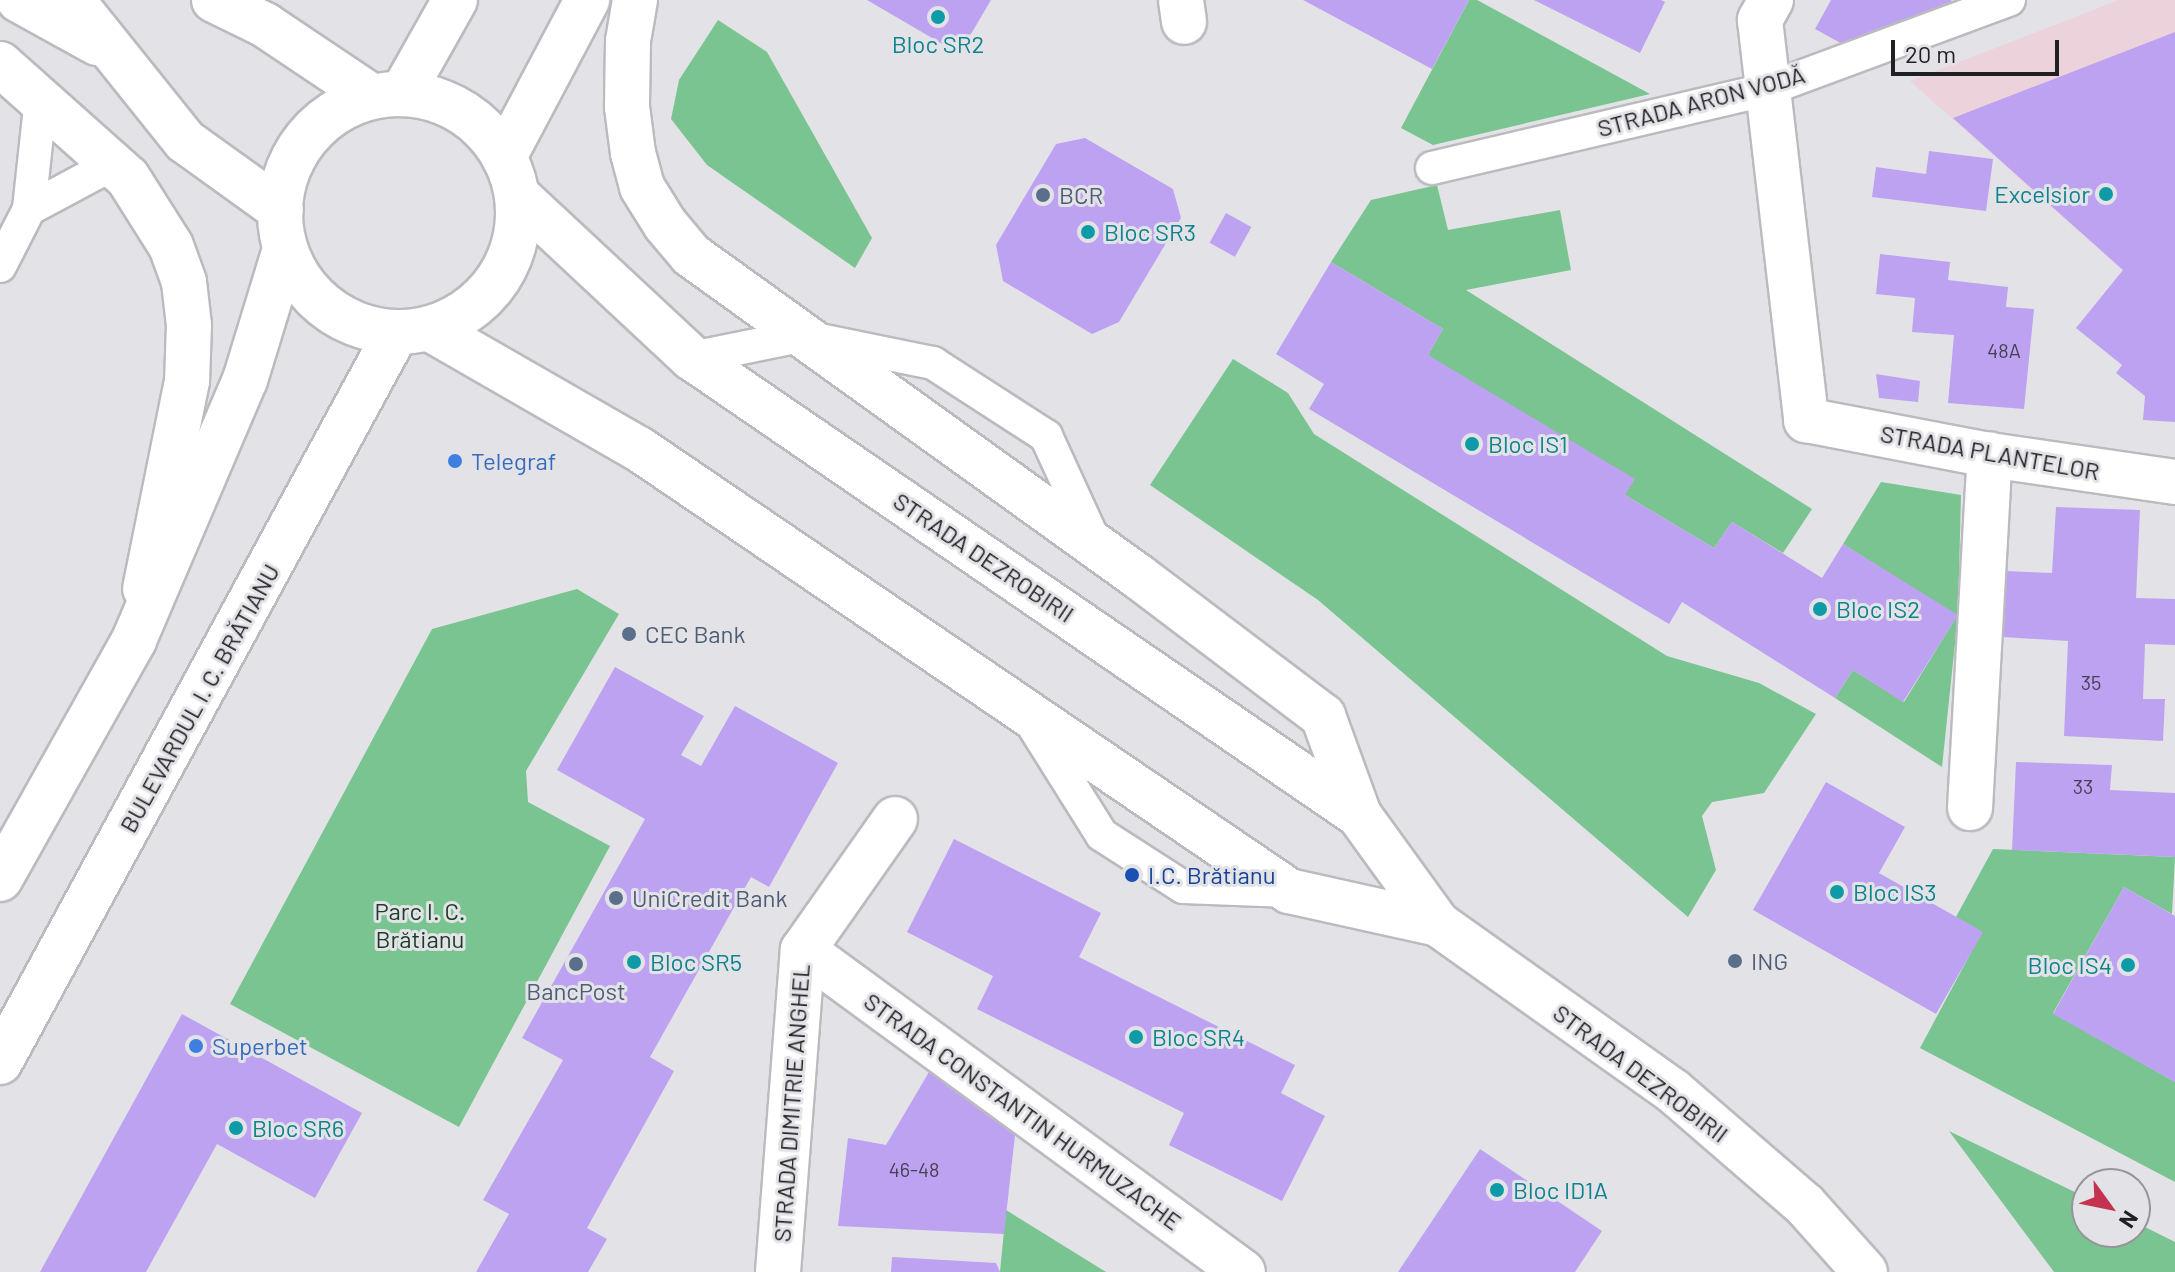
<!DOCTYPE html>
<meta charset="utf-8">
<style>
body{margin:0}
#map{position:relative;width:2175px;height:1272px;overflow:hidden;background:#e3e3e7;font-family:Barlow,sans-serif}
div>[style]{position:absolute}
.industrial>*{inset:0;background:#ebd2db}
.green>*{inset:0;background:#79c491}
.building>*{inset:0;background:#bda2f1;transform-origin:0 0}
.roads{filter:drop-shadow(2px 0 #bbbbbf) drop-shadow(-2px 0 #bbbbbf) drop-shadow(0 2px #bbbbbf) drop-shadow(0 -2px #bbbbbf)}
.service>*{height:32px;margin:-16px;padding:0 16px;transform-origin:16px;border-radius:16px;background:#fff}
.minor>*{height:44px;margin:-22px;padding:0 22px;transform-origin:22px;border-radius:22px;background:#fff}
.secondary>*{height:44px;margin:-22px;padding:0 22px;transform-origin:22px;border-radius:22px;background:#fff}
.primary>*{height:44px;margin:-22px;padding:0 22px;transform-origin:22px;border-radius:22px;background:#fff}
.primary>.ring{margin:-22px;padding:0;box-sizing:content-box;background:none;border:44px solid #fff;border-radius:50%}
.dots>*{width:22px;height:22px;translate:-50% -50%;box-sizing:border-box;border:4px solid #e3e3e7;border-radius:50%}
span{translate:-50% -50%;white-space:nowrap;text-align:center;line-height:1.15;-webkit-text-stroke:6px #e3e3e7;paint-order:stroke}
.number-label{font-size:20px;color:#464055}
.number-label span{-webkit-text-stroke-width:0}
.culture-label{font-size:24px;color:#0d838f}
.right{translate:-100% -50%;text-align:right}
.left{translate:0 -50%;text-align:left}
.street-label{font-size:24px;color:#1f2021}
.service-label{font-size:24px;color:#4e5e75}
.shop-label{font-size:24px;color:#366cbe}
.transit-label{font-size:24px;color:#164399}
.park-label{font-size:24px;color:#1a3d27}
.north{position:absolute;left:2071px;top:1168px;width:80px;height:80px;box-sizing:border-box;background:#e3e3e7;border:2px solid #959598;border-radius:50%;rotate:123deg;font-size:22px;font-weight:700;line-height:32px;text-align:center;color:#1f2021}
.north::after{content:'';display:block;margin:auto;width:28px;height:36px;background:#c33350;clip-path:polygon(50% 0,100% 100%,50% 72%,0 100%)}
.scale{position:absolute;left:1891px;top:40px;width:168px;height:36px;box-sizing:border-box;border:4px solid #1f2021;border-top:0;padding-left:10px;font-size:24px;line-height:28px;white-space:nowrap;color:#1f2021;-webkit-text-stroke:6px #e3e3e7;paint-order:stroke}
</style>
<div id="map">
<div class="industrial">
<div style="clip-path:polygon(2119px 0,2175px 0,2175px 317px,1910px 81px)"></div>
</div>
<div class="green">
<div style="clip-path:polygon(1469px 0,1477px 0,1650px 94px,1433px 145px,1401px 128px)"></div>
<div style="clip-path:polygon(718px 20px,767px 52px,872px 238px,855px 268px,707px 165px,671px 119px,679px 80px)"></div>
<div style="clip-path:polygon(1437px 185px,1448px 230px,1560px 210px,1571px 270px,1466px 290px,1812px 509px,1783px 553px,1732px 522px,1714px 548px,1625px 495px,1428px 355px,1443px 329px,1331px 262px,1371px 200px)"></div>
<div style="clip-path:polygon(1233px 359px,1288px 393px,1314px 434px,1667px 656px,1759px 683px,1816px 714px,1764px 793px,1712px 802px,1702px 816px,1716px 870px,1688px 917px,1318px 600px,1150px 485px)"></div>
<div style="clip-path:polygon(1881px 482px,1961px 495px,1958px 615px,1942px 767px,1835px 698px,1853px 670px,1904px 702px,1957px 616px,1843px 544px)"></div>
<div style="clip-path:polygon(577px 589px,619px 614px,526px 771px,528px 802px,610px 846px,459px 1127px,230px 1004px,432px 629px)"></div>
<div style="clip-path:polygon(1993px 849px,2175px 857px,2172px 914px,2124px 887px,2053px 1013px,2175px 1082px,2175px 1182px,1920px 1048px,1982px 932px,1956px 917px)"></div>
<div style="clip-path:polygon(1949px 1131px,2087px 1198px,2087px 1232px,2135px 1232px,2135px 1222px,2175px 1242px,2175px 1272px,2054px 1272px)"></div>
<div style="clip-path:polygon(1006px 1210px,1106px 1272px,1000px 1272px)"></div>
</div>
<div class="building">
<div style="clip-path:polygon(867px 0,991px 0,971px 34px,944px 45px)"></div>
<div style="clip-path:polygon(1303px 0,1469px 0,1432px 69px)"></div>
<div style="clip-path:polygon(1534px 0,1661px 0,1665px 2px,1640px 53px)"></div>
<div style="clip-path:polygon(1831px 0,1951px 0,1956px 12px,1857px 52px,1815px 29px)"></div>
<div style="clip-path:polygon(2175px 32px,2175px 422px,2143px 420px,2145px 396px,2116px 373px,2122px 365px,2076px 328px,2123px 270px,1953px 118px)"></div>
<div style="clip-path:polygon(1085px 138px,1173px 189px,1181px 218px,1119px 322px,1092px 334px,1003px 281px,996px 245px,1056px 144px)"></div>
<div style="clip-path:polygon(1929px 151px,1993px 159px,1986px 211px,1872px 197px,1876px 167px,1926px 174px)"></div>
<div style="left:1226px;top:213px;width:29px;height:34px;rotate:29deg"></div>
<div style="clip-path:polygon(1880px 254px,1950px 262px,1948px 280px,2008px 287px,2006px 307px,2034px 309px,2024px 409px,1948px 403px,1954px 335px,1912px 332px,1915px 298px,1876px 294px)"></div>
<div style="clip-path:polygon(1331px 262px,1443px 329px,1428px 355px,1635px 479px,1625px 495px,1714px 548px,1732px 522px,1822px 578px,1843px 544px,1958px 615px,1903px 702px,1853px 670px,1835px 698px,1682px 602px,1669px 624px,1309px 409px,1324px 384px,1276px 354px)"></div>
<div style="clip-path:polygon(1876px 374px,1920px 381px,1918px 402px,1879px 398px)"></div>
<div style="clip-path:polygon(2056px 507px,2140px 510px,2136px 598px,2175px 599px,2175px 645px,2145px 644px,2143px 699px,2165px 699px,2163px 741px,2064px 736px,2068px 641px,2003px 637px,2006px 571px,2052px 573px)"></div>
<div style="clip-path:polygon(615px 667px,704px 716px,681px 755px,701px 766px,735px 706px,838px 763px,769px 887px,751px 877px,650px 1057px,674px 1071px,587px 1228px,607px 1239px,588px 1272px,476px 1272px,509px 1214px,483px 1200px,563px 1060px,522px 1038px,645px 819px,557px 770px)"></div>
<div style="clip-path:polygon(2016px 762px,2112px 765px,2110px 790px,2175px 793px,2175px 857px,2012px 850px)"></div>
<div style="clip-path:polygon(1826px 782px,1905px 827px,1879px 873px,1983px 932px,1936px 1014px,1753px 910px)"></div>
<div style="clip-path:polygon(954px 839px,1101px 913px,1079px 957px,1295px 1065px,1281px 1093px,1325px 1116px,1282px 1201px,1169px 1145px,1184px 1113px,977px 1009px,993px 976px,907px 932px)"></div>
<div style="clip-path:polygon(2124px 887px,2175px 916px,2175px 1082px,2053px 1014px)"></div>
<div style="clip-path:polygon(182px 1014px,362px 1113px,315px 1198px,217px 1144px,146px 1272px,40px 1272px)"></div>
<div style="clip-path:polygon(929px 1072px,1016px 1126px,1004px 1234px,838px 1226px,848px 1138px,886px 1145px)"></div>
<div style="clip-path:polygon(1480px 1149px,1602px 1231px,1575px 1272px,1398px 1272px)"></div>
<div style="clip-path:polygon(892px 1257px,996px 1263px,1000px 1272px,891px 1272px)"></div>
</div>
<div class="roads">
<div class="service">
<div style="left:41px;top:98px;width:112px;rotate:96.2deg"></div>
<div style="left:29px;top:209px;width:95px;rotate:-28.2deg"></div>
<div style="left:1432px;top:168px;width:345px;rotate:-13.2deg"></div>
<div style="left:1768px;top:89px;width:257px;rotate:-20.3deg"></div>
<div style="left:0;top:266px;width:64px;rotate:-63deg"></div>
<div style="left:692px;top:358px;width:110px;rotate:-11.5deg"></div>
<div style="left:800px;top:336px;width:136px;rotate:11.5deg"></div>
<div style="left:933px;top:363px;width:135px;rotate:32.9deg"></div>
<div style="left:1046px;top:436px;width:120px;rotate:65.4deg"></div>
<div style="left:1031px;top:722px;width:133px;rotate:57.9deg"></div>
<div style="left:1102px;top:835px;width:96px;rotate:32.7deg"></div>
<div style="left:1183px;top:887px;width:106px;rotate:2.2deg"></div>
</div>
<div class="minor">
<div style="left:1181px;top:0;width:22px;rotate:82deg"></div>
<div style="left:1771px;top:0;width:23px;rotate:119deg"></div>
<div style="left:1760px;top:20px;width:403px;rotate:83.4deg"></div>
<div style="left:1806px;top:420px;width:187px;rotate:10.8deg"></div>
<div style="left:1990px;top:455px;width:187px;rotate:8.3deg"></div>
<div style="left:1970px;top:808px;width:354px;rotate:-86.8deg"></div>
<div style="left:803px;top:950px;width:545px;rotate:36.2deg"></div>
<div style="left:778px;top:1272px;width:323px;rotate:-85.6deg"></div>
<div style="left:803px;top:950px;width:160px;rotate:-54.9deg"></div>
</div>
<div class="secondary">
<div style="left:19px;top:0;width:89px;rotate:28.9deg"></div>
<div style="left:72px;top:0;width:181px;rotate:51.3deg"></div>
<div style="left:185px;top:141px;width:118px;rotate:35.7deg"></div>
<div style="left:214px;top:0;width:57px;rotate:26.1deg"></div>
<div style="left:265px;top:25px;width:124px;rotate:33.8deg"></div>
<div style="left:0;top:64px;width:171px;rotate:41.7deg"></div>
<div style="left:128px;top:178px;width:80px;rotate:57.7deg"></div>
<div style="left:171px;top:246px;width:38px;rotate:70deg"></div>
<div style="left:184px;top:282px;width:43px;rotate:83.4deg"></div>
<div style="left:189px;top:325px;width:56px;rotate:92deg"></div>
<div style="left:187px;top:381px;width:212px;rotate:101.4deg"></div>
<div style="left:518px;top:196px;width:238px;rotate:43deg"></div>
<div style="left:692px;top:358px;width:809px;rotate:34.42deg"></div>
<div style="left:1359px;top:815px;width:135px;rotate:54.1deg"></div>
<div style="left:1438px;top:924px;width:288px;rotate:35.4deg"></div>
<div style="left:1673px;top:1091px;width:174px;rotate:40.8deg"></div>
<div style="left:1805px;top:1205px;width:90px;rotate:48.2deg"></div>
<div style="left:430px;top:329px;width:241px;rotate:29.9deg"></div>
<div style="left:639px;top:449px;width:786px;rotate:34.22deg"></div>
<div style="left:1289px;top:891px;width:153px;rotate:12.5deg"></div>
</div>
<div class="primary">
<div style="left:635px;top:0;width:42px;rotate:99.7deg"></div>
<div style="left:628px;top:41px;width:66px;rotate:90.9deg"></div>
<div style="left:627px;top:107px;width:46px;rotate:82.6deg"></div>
<div style="left:633px;top:153px;width:35px;rotate:75deg"></div>
<div style="left:642px;top:187px;width:44px;rotate:58.1deg"></div>
<div style="left:665px;top:224px;width:40px;rotate:50deg"></div>
<div style="left:691px;top:255px;width:552px;rotate:35.71deg"></div>
<div style="left:1139px;top:577px;width:231px;rotate:37.1deg"></div>
<div style="left:1323px;top:716px;width:105px;rotate:70deg"></div>
<div style="left:402px;top:94px;width:108px;rotate:-60.6deg"></div>
<div class="ring" style="left:280px;top:94px;width:194px;height:194px"></div>
<div style="left:504px;top:157px;width:178px;rotate:-62.1deg"></div>
<div style="left:0;top:879px;width:274px;rotate:-60.7deg"></div>
<div style="left:134px;top:640px;width:283px;rotate:-66.9deg"></div>
<div style="left:245px;top:380px;width:137px;rotate:-73deg"></div>
<div style="left:0;top:1062px;width:830px;rotate:-61.49deg"></div>
</div>
</div>
<div class="dots">
<div style="left:938px;top:17px;background:#0f9aa8"></div>
<div style="left:2106px;top:194px;background:#0f9aa8"></div>
<div style="left:1043px;top:195px;background:#5c6f8a"></div>
<div style="left:1088px;top:232px;background:#0f9aa8"></div>
<div style="left:1472px;top:444px;background:#0f9aa8"></div>
<div style="left:455px;top:461px;background:#3f7fe0"></div>
<div style="left:1820px;top:609px;background:#0f9aa8"></div>
<div style="left:629px;top:634px;background:#5c6f8a"></div>
<div style="left:1132px;top:875px;background:#1a4fb4"></div>
<div style="left:1837px;top:892px;background:#0f9aa8"></div>
<div style="left:616px;top:898px;background:#5c6f8a"></div>
<div style="left:1735px;top:961px;background:#5c6f8a"></div>
<div style="left:634px;top:962px;background:#0f9aa8"></div>
<div style="left:576px;top:964px;background:#5c6f8a"></div>
<div style="left:2128px;top:965px;background:#0f9aa8"></div>
<div style="left:1136px;top:1037px;background:#0f9aa8"></div>
<div style="left:196px;top:1046px;background:#3f7fe0"></div>
<div style="left:236px;top:1128px;background:#0f9aa8"></div>
<div style="left:1497px;top:1190px;background:#0f9aa8"></div>
</div>
<div class="number-label">
<span style="left:2004px;top:350px">48A</span>
<span style="left:2091px;top:682px">35</span>
<span style="left:2083px;top:786px">33</span>
<span style="left:914px;top:1169px">46-48</span>
</div>
<div class="culture-label">
<span style="left:938px;top:44px">Bloc SR2</span>
<span class="right" style="left:2090px;top:194px">Excelsior</span>
<span class="left" style="left:1104px;top:232px">Bloc SR3</span>
<span class="left" style="left:1488px;top:444px">Bloc IS1</span>
<span class="left" style="left:1836px;top:609px">Bloc IS2</span>
<span class="left" style="left:1853px;top:892px">Bloc IS3</span>
<span class="left" style="left:650px;top:962px">Bloc SR5</span>
<span class="right" style="left:2112px;top:965px">Bloc IS4</span>
<span class="left" style="left:1152px;top:1037px">Bloc SR4</span>
<span class="left" style="left:252px;top:1128px">Bloc SR6</span>
<span class="left" style="left:1513px;top:1190px">Bloc ID1A</span>
</div>
<div class="street-label">
<span style="left:1701px;top:101px;rotate:-15deg">STRADA ARON VODĂ</span>
<span style="left:1990px;top:452px;rotate:10deg">STRADA PLANTELOR</span>
<span style="left:984px;top:557px;rotate:34deg">STRADA DEZROBIRII</span>
<span style="left:199px;top:698px;rotate:-61deg">BULEVARDUL I. C. BRĂTIANU</span>
<span style="left:1641px;top:1073px;rotate:37deg">STRADA DEZROBIRII</span>
<span style="left:791px;top:1103px;rotate:-86deg">STRADA DIMITRIE ANGHEL</span>
<span style="left:1023px;top:1111px;rotate:36deg">STRADA CONSTANTIN HURMUZACHE</span>
</div>
<div class="service-label">
<span class="left" style="left:1059px;top:195px">BCR</span>
<span class="left" style="left:645px;top:634px">CEC Bank</span>
<span class="left" style="left:632px;top:898px">UniCredit Bank</span>
<span class="left" style="left:1751px;top:961px">ING</span>
<span style="left:576px;top:991px">BancPost</span>
</div>
<div class="shop-label">
<span class="left" style="left:471px;top:461px">Telegraf</span>
<span class="left" style="left:212px;top:1046px">Superbet</span>
</div>
<div class="transit-label">
<span class="left" style="left:1148px;top:875px">I.C. Brătianu</span>
</div>
<div class="park-label">
<span style="left:420px;top:925px">Parc I. C.<br>Brătianu</span>
</div>
<div class="north">N</div>
<div class="scale">20 m</div>
</div>
